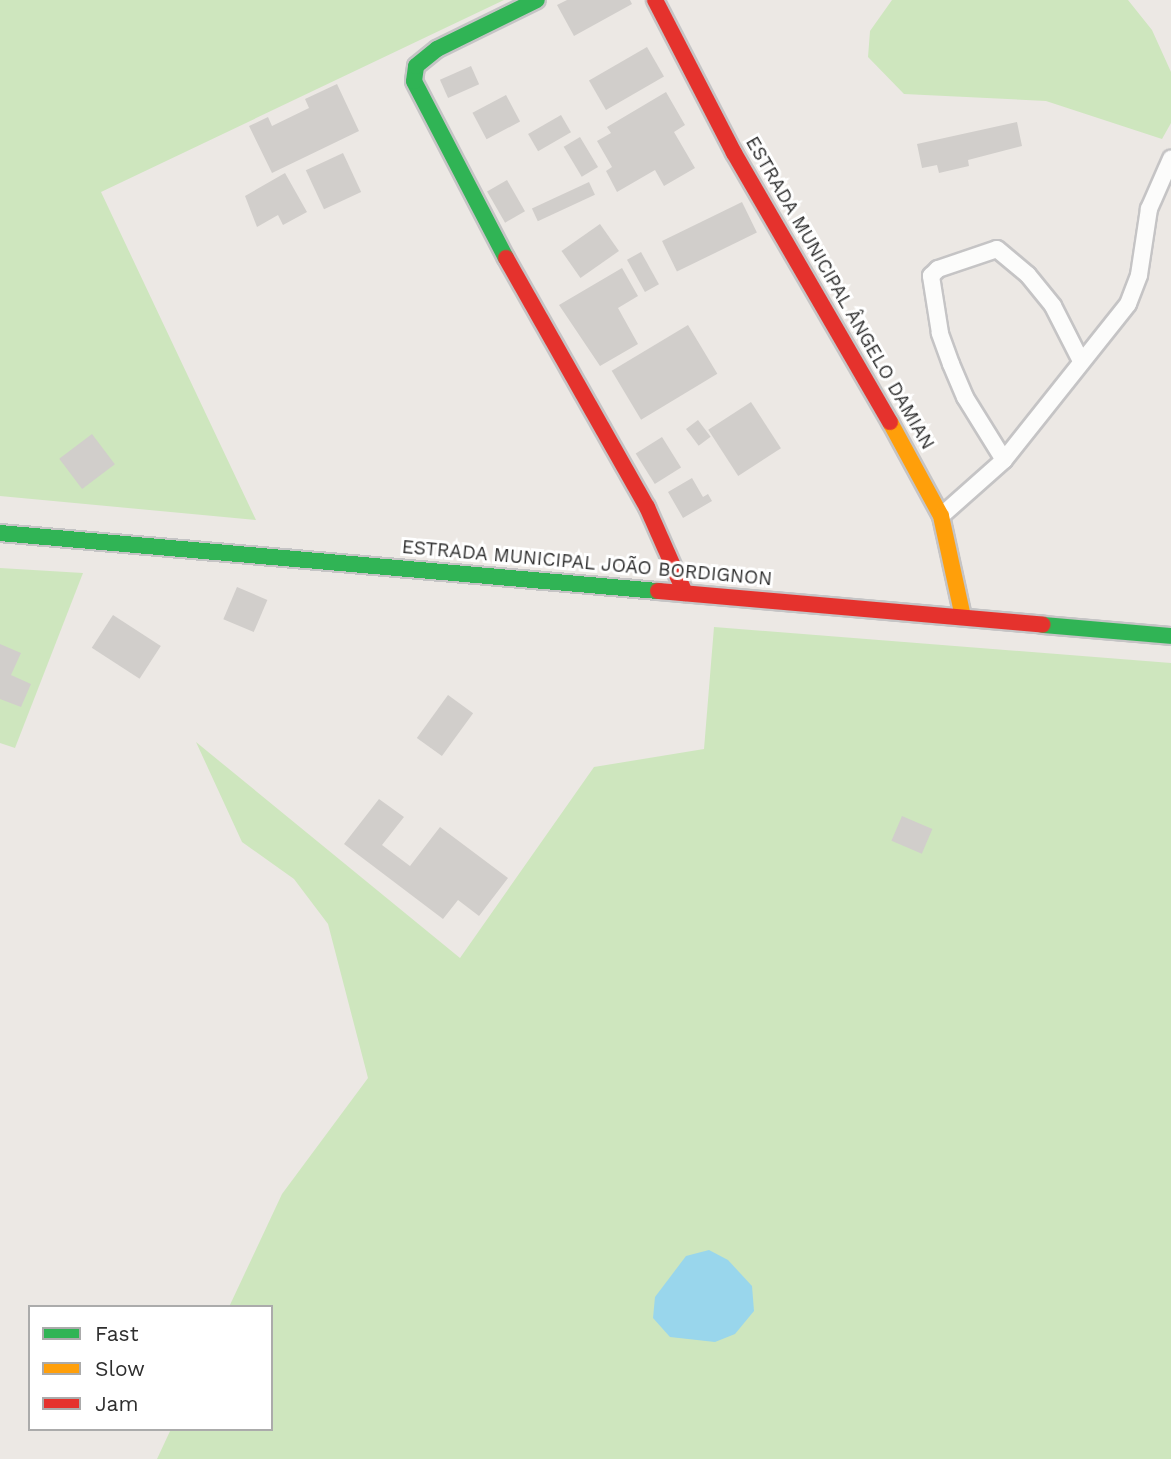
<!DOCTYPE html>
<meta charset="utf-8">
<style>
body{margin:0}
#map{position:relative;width:1171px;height:1459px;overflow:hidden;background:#ece8e4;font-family:"Work Sans",sans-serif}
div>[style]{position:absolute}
.green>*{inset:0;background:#cee6be}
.water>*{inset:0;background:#99d6ec}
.building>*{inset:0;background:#d1cecb;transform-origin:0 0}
.roads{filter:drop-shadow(2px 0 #c5c4c5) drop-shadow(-2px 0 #c5c4c5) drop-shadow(0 2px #c5c4c5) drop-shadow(0 -2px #c5c4c5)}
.lane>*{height:16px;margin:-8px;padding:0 8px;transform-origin:8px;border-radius:8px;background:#fcfcfb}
.fast>*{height:16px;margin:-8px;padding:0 8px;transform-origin:8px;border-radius:8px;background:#30b455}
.slow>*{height:16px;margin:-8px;padding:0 8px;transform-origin:8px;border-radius:8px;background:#ff9f0a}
.jam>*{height:16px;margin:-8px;padding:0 8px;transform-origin:8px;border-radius:8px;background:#e5322d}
span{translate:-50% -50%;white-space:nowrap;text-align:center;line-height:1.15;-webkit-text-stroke:6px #fff;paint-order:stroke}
.street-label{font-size:19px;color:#2e2e2e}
.legend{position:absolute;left:28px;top:1305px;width:245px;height:126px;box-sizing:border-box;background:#fff;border:2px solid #ababab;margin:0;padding:9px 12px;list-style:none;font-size:21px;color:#2e2e2e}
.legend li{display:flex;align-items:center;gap:14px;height:35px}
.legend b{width:35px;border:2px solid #ababab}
</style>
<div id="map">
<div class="green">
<div style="clip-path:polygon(0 0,504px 0,101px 192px,256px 520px,0 496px)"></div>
<div style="clip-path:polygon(892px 0,1128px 0,1152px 30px,1171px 72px,1171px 123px,1162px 139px,1046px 101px,904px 94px,868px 57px,870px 31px)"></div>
<div style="clip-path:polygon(0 568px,83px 573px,15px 748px,0 743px)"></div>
<div style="clip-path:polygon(714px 627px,1171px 663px,1171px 1459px,157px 1459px,171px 1429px,271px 1429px,271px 1307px,229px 1307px,282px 1194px,368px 1078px,328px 924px,294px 879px,242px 842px,196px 742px,460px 958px,594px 767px,704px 749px)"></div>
</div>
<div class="water">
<div style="clip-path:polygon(709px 1250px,728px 1260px,752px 1286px,754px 1311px,735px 1334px,715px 1342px,670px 1337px,653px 1318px,655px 1297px,686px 1256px)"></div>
</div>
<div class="building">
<div style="clip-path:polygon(567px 0,630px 0,632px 4px,574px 36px,557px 5px)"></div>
<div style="left:647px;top:47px;width:34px;height:67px;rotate:60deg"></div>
<div style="left:471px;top:66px;width:20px;height:34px;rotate:66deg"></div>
<div style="clip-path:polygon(337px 84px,359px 131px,272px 173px,249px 126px,268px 117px,272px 126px,309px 108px,305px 99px)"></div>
<div style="clip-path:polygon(666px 92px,685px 125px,674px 132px,695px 168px,664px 186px,655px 170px,617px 192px,606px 171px,612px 167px,597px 141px,611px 133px,607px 127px)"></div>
<div style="left:506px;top:95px;width:30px;height:38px;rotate:62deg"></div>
<div style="left:561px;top:115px;width:20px;height:38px;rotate:60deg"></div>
<div style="clip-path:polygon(1017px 122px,1022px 146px,968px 160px,969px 166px,939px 173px,937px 165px,922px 168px,917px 144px)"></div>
<div style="left:580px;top:137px;width:35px;height:19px;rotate:59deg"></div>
<div style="left:343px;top:153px;width:43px;height:41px;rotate:65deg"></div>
<div style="clip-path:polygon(285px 173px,307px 212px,283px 225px,278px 215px,257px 227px,245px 196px)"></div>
<div style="left:507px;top:180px;width:36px;height:23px;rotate:60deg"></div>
<div style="left:589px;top:182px;width:14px;height:63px;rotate:65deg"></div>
<div style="left:742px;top:202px;width:34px;height:89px;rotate:64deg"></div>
<div style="left:600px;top:224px;width:33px;height:47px;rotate:55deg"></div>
<div style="left:641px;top:252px;width:37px;height:16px;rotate:61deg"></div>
<div style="clip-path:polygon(622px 268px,638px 296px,618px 308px,638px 344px,600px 366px,559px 305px)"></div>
<div style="left:688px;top:325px;width:57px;height:89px;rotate:59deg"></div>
<div style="left:751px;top:402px;width:55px;height:51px;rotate:57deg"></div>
<div style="left:698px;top:420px;width:21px;height:15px;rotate:53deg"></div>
<div style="left:92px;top:434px;width:38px;height:41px;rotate:53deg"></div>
<div style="left:662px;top:437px;width:36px;height:31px;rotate:58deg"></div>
<div style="clip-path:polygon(692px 478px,703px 497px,708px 494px,712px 501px,683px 518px,668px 492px)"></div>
<div style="left:237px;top:587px;width:33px;height:35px;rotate:23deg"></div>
<div style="left:113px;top:615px;width:57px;height:39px;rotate:33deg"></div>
<div style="clip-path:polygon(0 644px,21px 653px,11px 675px,31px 684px,21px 707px,0 699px)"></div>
<div style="left:448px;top:695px;width:31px;height:53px;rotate:36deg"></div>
<div style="clip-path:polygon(379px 799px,404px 817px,382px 845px,410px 866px,440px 827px,508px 878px,479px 916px,458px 900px,443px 919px,344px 844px)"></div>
<div style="left:902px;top:816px;width:33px;height:27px;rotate:23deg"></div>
</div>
<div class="roads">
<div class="lane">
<div style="left:1004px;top:460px;width:74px;rotate:-121.8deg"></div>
<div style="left:965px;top:397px;width:36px;rotate:-113deg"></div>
<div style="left:951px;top:364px;width:33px;rotate:-110deg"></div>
<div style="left:940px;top:333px;width:58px;rotate:-99deg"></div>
<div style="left:931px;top:276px;width:10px;rotate:-45deg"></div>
<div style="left:938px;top:269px;width:62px;rotate:-18.7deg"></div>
<div style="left:997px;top:249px;width:40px;rotate:40deg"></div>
<div style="left:1028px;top:275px;width:40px;rotate:51deg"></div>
<div style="left:1053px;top:306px;width:59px;rotate:63deg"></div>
<div style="left:941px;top:516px;width:84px;rotate:-41.6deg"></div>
<div style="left:1004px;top:460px;width:199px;rotate:-51.5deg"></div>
<div style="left:1128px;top:304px;width:31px;rotate:-69deg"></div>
<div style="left:1139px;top:275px;width:67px;rotate:-81.4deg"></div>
<div style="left:1149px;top:209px;width:55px;rotate:-66.3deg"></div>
</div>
<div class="fast">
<div style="left:506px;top:258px;width:199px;rotate:-117.5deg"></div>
<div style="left:414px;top:81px;width:15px;rotate:-82deg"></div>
<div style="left:416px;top:66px;width:27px;rotate:-39deg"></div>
<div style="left:437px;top:49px;width:111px;rotate:-26.1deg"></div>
<div style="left:0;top:533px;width:661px;rotate:5.04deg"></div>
<div style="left:1043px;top:625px;width:128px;rotate:4.9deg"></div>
</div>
<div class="slow">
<div style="left:890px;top:422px;width:107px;rotate:61.5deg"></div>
<div style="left:941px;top:516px;width:103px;rotate:77.7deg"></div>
</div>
<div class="jam">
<div style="left:655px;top:0;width:172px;rotate:62.7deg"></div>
<div style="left:734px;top:153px;width:311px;rotate:59.9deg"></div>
<div style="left:506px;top:258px;width:286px;rotate:60.5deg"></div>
<div style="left:647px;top:507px;width:94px;rotate:66.2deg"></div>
<div style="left:658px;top:591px;width:386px;rotate:5deg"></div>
</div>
</div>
<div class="street-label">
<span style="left:840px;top:293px;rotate:60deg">ESTRADA MUNICIPAL ÂNGELO DAMIAN</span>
<span style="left:587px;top:563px;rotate:5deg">ESTRADA MUNICIPAL JOÃO BORDIGNON</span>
</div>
<ul class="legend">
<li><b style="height:9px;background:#30b455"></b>Fast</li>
<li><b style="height:9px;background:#ff9f0a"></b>Slow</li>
<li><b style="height:9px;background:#e5322d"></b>Jam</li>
</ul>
</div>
